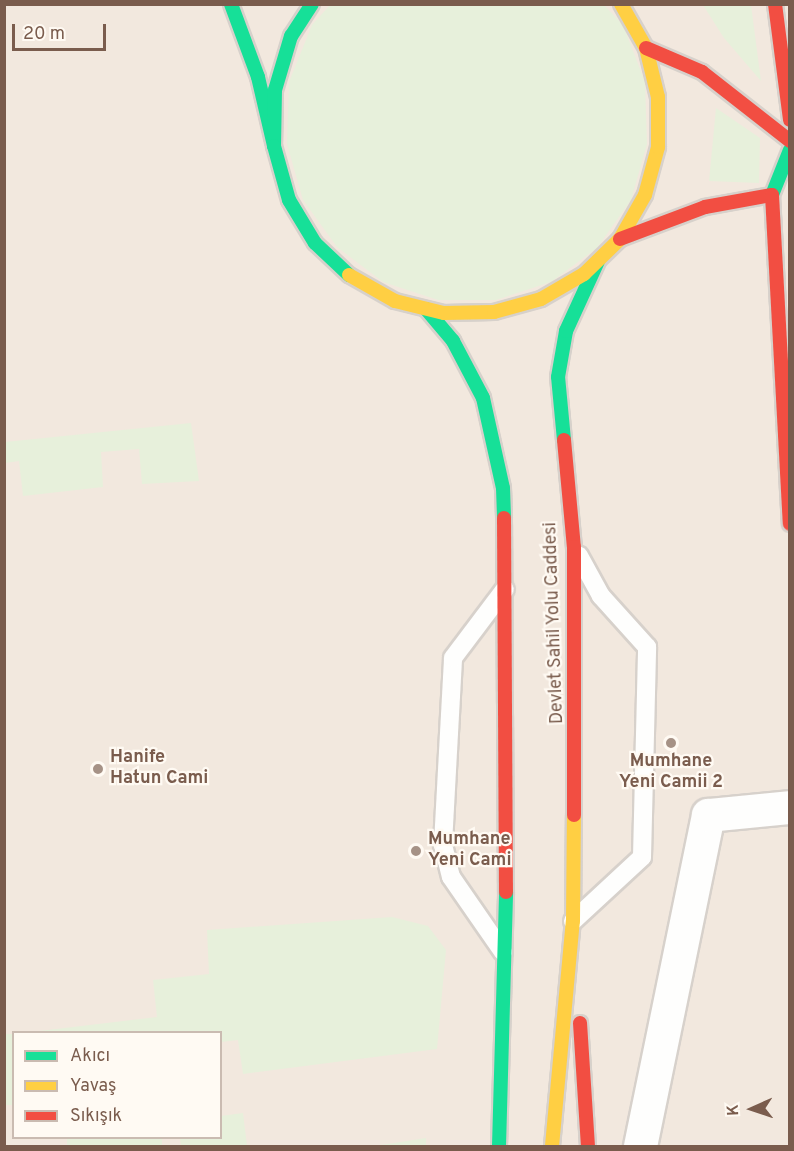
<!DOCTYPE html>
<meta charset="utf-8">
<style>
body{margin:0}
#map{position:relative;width:794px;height:1151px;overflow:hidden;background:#f9f5f0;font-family:Overpass,sans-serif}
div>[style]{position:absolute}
.residential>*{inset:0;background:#f2e8de}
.green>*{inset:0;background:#e7f0db;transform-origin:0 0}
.roads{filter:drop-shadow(2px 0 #d7d1cb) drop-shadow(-2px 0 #d7d1cb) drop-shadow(0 2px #d7d1cb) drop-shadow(0 -2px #d7d1cb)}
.lane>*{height:18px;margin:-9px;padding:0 9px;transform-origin:9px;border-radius:9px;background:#fefefd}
.street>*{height:33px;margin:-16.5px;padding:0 16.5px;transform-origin:16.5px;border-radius:16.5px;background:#fefefd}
.fast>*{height:14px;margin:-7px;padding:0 7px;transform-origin:7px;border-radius:7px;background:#16e098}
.slow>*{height:14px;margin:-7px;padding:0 7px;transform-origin:7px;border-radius:7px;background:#ffcf43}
.jam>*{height:14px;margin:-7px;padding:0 7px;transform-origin:7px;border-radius:7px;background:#f24e42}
.dots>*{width:16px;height:16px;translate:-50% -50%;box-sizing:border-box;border:3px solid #fffaf3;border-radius:50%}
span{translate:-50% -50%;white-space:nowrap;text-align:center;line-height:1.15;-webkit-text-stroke:4.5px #fffaf3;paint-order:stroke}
.street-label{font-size:18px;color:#7a5c4d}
.poi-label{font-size:18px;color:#7a5c4d;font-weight:700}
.left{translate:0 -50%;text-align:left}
.frame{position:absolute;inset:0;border:6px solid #7a5c4d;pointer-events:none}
.legend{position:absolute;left:12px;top:1031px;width:210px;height:108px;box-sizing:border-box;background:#fffaf3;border:2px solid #cabbb1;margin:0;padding:8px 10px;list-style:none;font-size:18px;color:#7a5c4d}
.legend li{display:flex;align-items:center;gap:12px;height:30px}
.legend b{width:30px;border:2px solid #cabbb1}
.north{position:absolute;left:722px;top:1079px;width:60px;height:60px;-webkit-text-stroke:4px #fffaf3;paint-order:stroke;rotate:267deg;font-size:16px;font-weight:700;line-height:24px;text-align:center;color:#7a5c4d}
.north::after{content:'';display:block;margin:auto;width:21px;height:27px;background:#7a5c4d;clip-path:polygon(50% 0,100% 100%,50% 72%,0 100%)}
.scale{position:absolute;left:12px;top:24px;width:94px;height:27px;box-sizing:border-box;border:3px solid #7a5c4d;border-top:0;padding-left:8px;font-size:18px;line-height:21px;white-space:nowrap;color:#7a5c4d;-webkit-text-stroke:4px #fffaf3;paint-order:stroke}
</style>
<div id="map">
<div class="residential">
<div style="clip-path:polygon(evenodd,5px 5px,789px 5px,789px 1146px,5px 1146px,5px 5px,14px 1032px,220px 1032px,220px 1138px,14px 1138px,14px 1032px)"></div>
</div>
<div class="green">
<div style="clip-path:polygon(330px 5px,604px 5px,623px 25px,645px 82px,647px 144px,631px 200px,597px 248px,551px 282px,496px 300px,438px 300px,383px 282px,337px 247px,303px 200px,287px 144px,289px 82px,312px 25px)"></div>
<div style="clip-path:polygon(703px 5px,751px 5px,761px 81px,724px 38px)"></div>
<div style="clip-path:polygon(716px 108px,760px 138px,759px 183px,709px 181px)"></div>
<div style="clip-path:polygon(191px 423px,199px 481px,142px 484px,139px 449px,101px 452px,103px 487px,23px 496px,19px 461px,5px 463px,5px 442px)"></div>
<div style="clip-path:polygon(392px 917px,428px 926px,446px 950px,437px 1049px,243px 1074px,238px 1040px,221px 1042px,220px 1032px,31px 1032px,157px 1017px,153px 980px,209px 974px,207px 930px)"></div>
<div style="left:13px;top:1034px;width:71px;height:8px;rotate:90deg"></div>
<div style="clip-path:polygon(243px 1113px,247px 1146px,181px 1146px,180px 1138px,220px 1138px,221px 1116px)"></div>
<div style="left:67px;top:1138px;width:95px;height:8px"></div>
<div style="clip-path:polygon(426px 1138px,426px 1146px,375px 1146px)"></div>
</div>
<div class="roads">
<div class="lane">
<div style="left:573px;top:921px;width:94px;rotate:-42.8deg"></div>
<div style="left:642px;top:857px;width:210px;rotate:-88.6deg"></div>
<div style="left:647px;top:647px;width:69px;rotate:-132deg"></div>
<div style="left:601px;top:596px;width:46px;rotate:-118.8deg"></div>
<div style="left:503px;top:952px;width:91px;rotate:-124.7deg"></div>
<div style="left:451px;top:877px;width:34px;rotate:-104deg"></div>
<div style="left:443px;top:844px;width:186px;rotate:-86.9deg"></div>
<div style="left:453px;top:658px;width:86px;rotate:-53deg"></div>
</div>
<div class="street">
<div style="left:640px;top:1146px;width:338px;rotate:-78.4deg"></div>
<div style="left:708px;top:815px;width:82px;rotate:-5.6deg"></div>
</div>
<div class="fast">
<div style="left:231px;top:4px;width:78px;rotate:69.7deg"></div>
<div style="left:258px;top:77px;width:71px;rotate:76.9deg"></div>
<div style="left:312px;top:4px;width:38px;rotate:123deg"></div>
<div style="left:291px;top:36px;width:56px;rotate:106.5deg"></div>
<div style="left:275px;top:90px;width:56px;rotate:91deg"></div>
<div style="left:274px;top:146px;width:56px;rotate:74.5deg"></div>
<div style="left:289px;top:200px;width:50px;rotate:58.8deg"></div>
<div style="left:315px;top:243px;width:47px;rotate:43.3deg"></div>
<div style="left:772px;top:195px;width:48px;rotate:-68.2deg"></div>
<div style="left:426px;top:309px;width:42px;rotate:49.8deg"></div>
<div style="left:453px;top:341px;width:64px;rotate:62.2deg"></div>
<div style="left:483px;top:398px;width:92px;rotate:77.5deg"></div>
<div style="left:503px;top:488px;width:30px;rotate:88deg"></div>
<div style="left:564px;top:440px;width:63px;rotate:-95.4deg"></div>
<div style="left:558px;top:377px;width:47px;rotate:-80.1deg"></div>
<div style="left:566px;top:331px;width:77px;rotate:-65.4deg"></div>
<div style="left:499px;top:1146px;width:254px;rotate:-88.4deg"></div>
</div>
<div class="slow">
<div style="left:349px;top:275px;width:53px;rotate:29.5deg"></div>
<div style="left:395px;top:301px;width:50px;rotate:13.8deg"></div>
<div style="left:444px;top:313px;width:50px;rotate:-1.1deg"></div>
<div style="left:494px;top:312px;width:49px;rotate:-15.5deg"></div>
<div style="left:541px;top:299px;width:50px;rotate:-30.2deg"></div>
<div style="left:584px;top:274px;width:50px;rotate:-44.2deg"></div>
<div style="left:620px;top:239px;width:51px;rotate:-60.4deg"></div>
<div style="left:645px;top:195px;width:50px;rotate:-74.8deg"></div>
<div style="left:658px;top:147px;width:50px;rotate:-90deg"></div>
<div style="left:658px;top:97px;width:50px;rotate:-103.8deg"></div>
<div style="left:646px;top:48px;width:51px;rotate:-119.6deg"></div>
<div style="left:552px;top:1146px;width:226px;rotate:-84.7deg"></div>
<div style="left:573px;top:921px;width:106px;rotate:-89.5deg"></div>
</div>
<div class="jam">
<div style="left:775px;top:4px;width:117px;rotate:82.6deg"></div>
<div style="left:646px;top:48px;width:61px;rotate:23.2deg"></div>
<div style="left:702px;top:72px;width:112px;rotate:38.1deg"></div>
<div style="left:620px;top:239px;width:91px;rotate:-20.6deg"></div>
<div style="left:705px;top:207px;width:68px;rotate:-10.2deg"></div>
<div style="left:772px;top:195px;width:329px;rotate:86.9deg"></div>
<div style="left:564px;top:440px;width:107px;rotate:84.7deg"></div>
<div style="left:574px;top:547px;width:268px;rotate:90deg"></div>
<div style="left:504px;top:518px;width:374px;rotate:89.7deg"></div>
<div style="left:580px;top:1023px;width:123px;rotate:86.3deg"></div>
</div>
</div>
<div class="dots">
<div style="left:671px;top:743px;background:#a69286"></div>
<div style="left:98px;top:769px;background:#a69286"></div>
<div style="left:416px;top:851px;background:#a69286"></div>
</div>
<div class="street-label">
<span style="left:555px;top:623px;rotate:-92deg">Devlet Sahil Yolu Caddesi</span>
</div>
<div class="poi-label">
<span class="left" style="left:110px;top:769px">Hanife<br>Hatun Cami</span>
<span style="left:671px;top:773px">Mumhane<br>Yeni Camii 2</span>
<span class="left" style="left:428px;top:851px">Mumhane<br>Yeni Cami</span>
</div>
<div class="frame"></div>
<ul class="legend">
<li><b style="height:8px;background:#16e098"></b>Akıcı</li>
<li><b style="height:8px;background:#ffcf43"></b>Yavaş</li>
<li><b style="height:8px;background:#f24e42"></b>Sıkışık</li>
</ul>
<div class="north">K</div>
<div class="scale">20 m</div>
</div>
